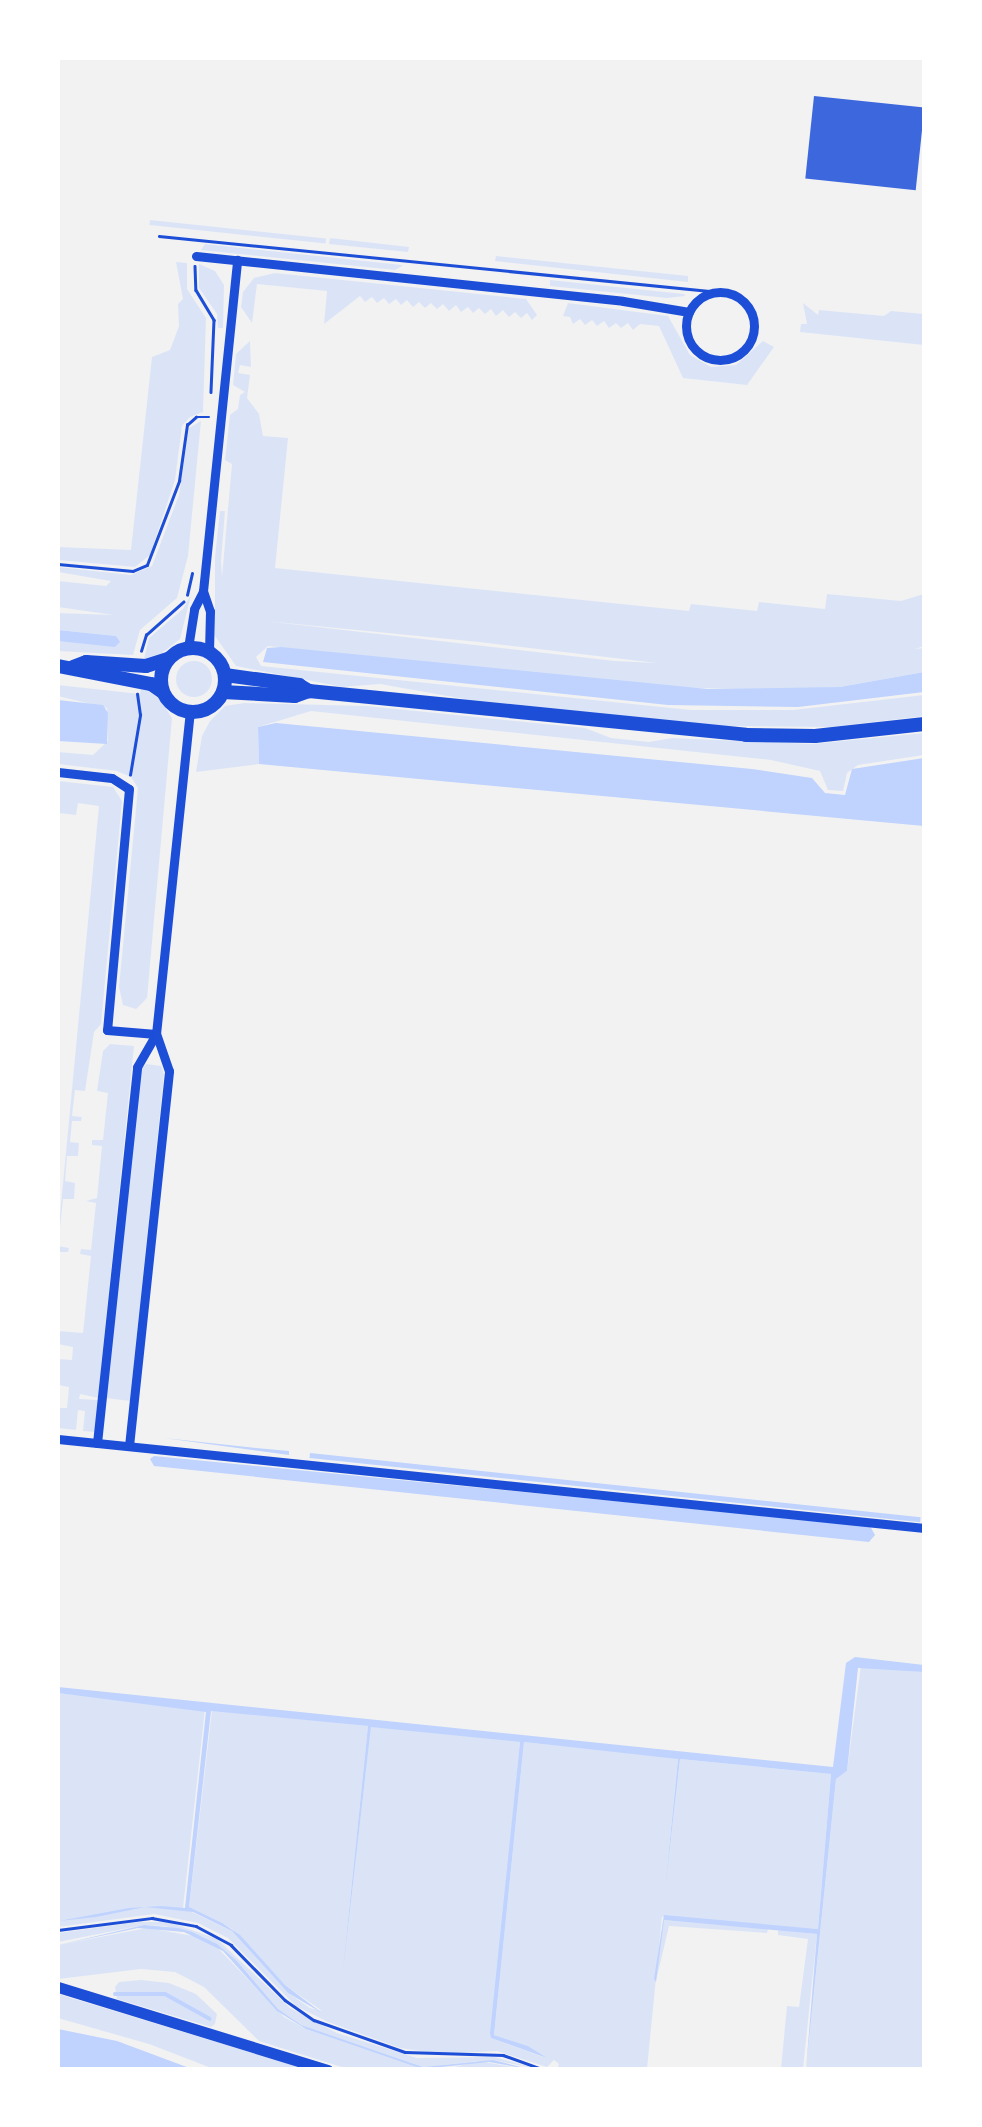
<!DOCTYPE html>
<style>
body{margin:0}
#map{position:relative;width:982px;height:2127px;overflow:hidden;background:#f2f2f2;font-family:"Public Sans",sans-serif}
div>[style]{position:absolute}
.green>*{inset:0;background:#dbe4f7;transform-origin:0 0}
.round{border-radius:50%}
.water>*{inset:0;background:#bfd3fe;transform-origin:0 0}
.stream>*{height:4px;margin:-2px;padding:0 2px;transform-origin:2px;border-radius:2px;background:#bfd3fe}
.building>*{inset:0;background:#3d67dc;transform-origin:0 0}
.path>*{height:2.5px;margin:-1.25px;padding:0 1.25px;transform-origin:1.25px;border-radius:1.25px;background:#1d4ed8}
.minor>*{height:9px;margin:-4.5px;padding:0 4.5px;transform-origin:4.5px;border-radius:4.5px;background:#1d4ed8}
.minor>.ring{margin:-4.5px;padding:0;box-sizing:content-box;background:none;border:9px solid #1d4ed8;border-radius:50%}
.tertiary>*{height:11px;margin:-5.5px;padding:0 5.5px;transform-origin:5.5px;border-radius:5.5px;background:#1d4ed8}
.primary>*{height:14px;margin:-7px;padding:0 7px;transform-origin:7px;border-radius:7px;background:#1d4ed8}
.primary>.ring{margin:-7px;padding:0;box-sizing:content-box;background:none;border:14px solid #1d4ed8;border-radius:50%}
span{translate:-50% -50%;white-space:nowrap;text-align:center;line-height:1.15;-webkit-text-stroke:10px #fff;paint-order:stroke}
.frame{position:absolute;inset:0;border:60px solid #fff;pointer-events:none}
</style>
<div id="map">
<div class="green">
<div style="left:150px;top:220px;width:177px;height:5px;rotate:6deg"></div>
<div style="clip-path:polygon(330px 238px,409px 247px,408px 252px,329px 244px)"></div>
<div style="clip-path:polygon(205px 244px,402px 265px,402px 266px,395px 270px,201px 250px)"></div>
<div style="clip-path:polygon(496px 256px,688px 276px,688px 282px,495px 261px)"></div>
<div style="clip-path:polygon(176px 262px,187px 263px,187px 289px,206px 318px,203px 412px,190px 417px,182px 426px,175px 480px,150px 555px,135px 567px,58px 560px,58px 547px,131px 550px,152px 357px,170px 350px,179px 326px,178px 304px,183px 299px)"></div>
<div style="clip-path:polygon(199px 264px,215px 271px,224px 285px,223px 328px,218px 328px,217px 314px,199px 288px)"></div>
<div style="clip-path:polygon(275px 273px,526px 299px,537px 315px,532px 320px,527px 313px,521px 318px,515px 312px,509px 317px,503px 310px,496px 316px,491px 309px,485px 314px,479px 308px,473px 313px,468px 307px,461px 312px,456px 305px,449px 311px,443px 304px,437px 309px,431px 303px,425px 308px,419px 302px,413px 307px,407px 300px,401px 305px,396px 299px,389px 304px,384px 298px,377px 303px,372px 297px,365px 302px,360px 296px,324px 324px,327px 291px,257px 284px,252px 323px,241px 307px,243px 292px,254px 278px)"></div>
<div style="clip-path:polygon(550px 280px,684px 294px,685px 296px,667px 298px,550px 286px)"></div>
<div style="clip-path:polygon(568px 303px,668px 316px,690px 355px,711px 367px,736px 365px,763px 341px,774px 347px,747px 385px,683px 378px,659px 326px,640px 324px,633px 330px,628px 323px,621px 328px,616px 323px,609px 328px,604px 321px,597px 326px,592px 320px,585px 325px,580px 319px,573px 324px,570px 317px,563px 316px)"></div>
<div style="clip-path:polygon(803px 303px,818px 315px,819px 310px,884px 316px,891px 311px,924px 314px,924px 345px,800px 332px,801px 324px,807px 324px)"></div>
<div style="clip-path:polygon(evenodd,250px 341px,251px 367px,240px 365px,238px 373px,250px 375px,247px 398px,259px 414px,263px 436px,288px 438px,275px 568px,689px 611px,691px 604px,757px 611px,759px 602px,825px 609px,827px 594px,901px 601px,924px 594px,924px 646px,915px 649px,924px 648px,924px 672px,840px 687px,778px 690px,662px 687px,268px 646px,256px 657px,261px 666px,691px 710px,793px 710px,924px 695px,924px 716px,832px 727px,725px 726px,470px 700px,380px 684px,342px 687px,236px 666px,215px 636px,215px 557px,220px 511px,225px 511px,221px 561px,222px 577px,232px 464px,225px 460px,230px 415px,238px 409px,240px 395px,245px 392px,233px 385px,236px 354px,250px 341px,265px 621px,479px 642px,657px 663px,615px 661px,265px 621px)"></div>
<div style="clip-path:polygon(201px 421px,188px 556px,177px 598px,140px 630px,133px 655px,58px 651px,58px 641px,119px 644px,116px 636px,58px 630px,58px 613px,114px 615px,58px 607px,58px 581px,106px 586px,111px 581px,58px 572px,58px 567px,131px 575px,152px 566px,179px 495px,189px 428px)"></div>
<div style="clip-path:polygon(191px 595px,180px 639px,162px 653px,144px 659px,149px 638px,183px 609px)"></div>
<div class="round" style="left:176px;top:661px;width:36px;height:36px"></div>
<div style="clip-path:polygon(58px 685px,140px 694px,141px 687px,159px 698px,172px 718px,147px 998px,136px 1009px,123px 1005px,119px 987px,138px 788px,131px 777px,117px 771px,58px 764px,58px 752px,93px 755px,108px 741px,107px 708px,58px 696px)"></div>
<div style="clip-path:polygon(244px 703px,367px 706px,585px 728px,611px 738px,649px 742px,672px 738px,812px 744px,924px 733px,924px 755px,858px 765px,847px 773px,843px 791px,828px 790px,820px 771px,771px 760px,311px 711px,258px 727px,259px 764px,196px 772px,202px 736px,210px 721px,225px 706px)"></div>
<div style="clip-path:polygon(58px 781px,113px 787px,122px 801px,101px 1024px,94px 1032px,85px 1091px,75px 1090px,72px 1116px,82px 1117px,81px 1121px,72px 1121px,70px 1142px,79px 1143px,78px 1156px,67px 1156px,65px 1181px,75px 1183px,74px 1199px,63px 1199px,58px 1246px,69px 1248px,68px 1252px,58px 1252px,58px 1236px,99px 806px,78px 803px,76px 815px,58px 813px)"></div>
<div style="clip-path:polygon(110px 1044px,134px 1046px,98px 1398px,80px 1394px,79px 1399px,98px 1400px,95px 1432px,83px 1431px,85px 1411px,78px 1410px,76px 1430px,58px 1428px,58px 1408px,67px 1408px,69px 1387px,58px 1385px,58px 1359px,72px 1360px,73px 1347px,58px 1344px,58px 1331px,83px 1333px,91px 1256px,80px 1254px,81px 1249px,91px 1250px,96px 1203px,86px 1201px,97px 1198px,102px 1146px,92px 1145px,92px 1140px,103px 1140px,108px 1093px,97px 1091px,103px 1051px)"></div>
<div style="clip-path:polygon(146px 1064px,161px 1066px,164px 1074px,130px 1401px,106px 1398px,140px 1070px)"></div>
<div style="clip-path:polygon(861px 1665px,924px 1672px,924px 2069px,806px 2070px,836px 1779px,847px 1771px)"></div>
<div style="clip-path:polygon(58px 1693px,205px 1709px,183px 1908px,232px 1931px,288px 1993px,310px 2008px,322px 2011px,285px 1985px,232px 1929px,189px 1908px,212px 1710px,368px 1726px,341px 1989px,371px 1726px,520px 1742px,491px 2038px,546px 2058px,528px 2046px,494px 2035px,524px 1742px,678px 1758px,664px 1900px,680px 1759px,831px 1774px,818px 1929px,662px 1917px,647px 2069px,557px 2069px,559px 2064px,554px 2060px,547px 2067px,497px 2051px,441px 2054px,400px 2048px,328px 2022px,296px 2006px,228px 1938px,198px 1923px,154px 1914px,58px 1927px)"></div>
<div style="clip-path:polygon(663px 1920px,768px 1929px,767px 1933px,669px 1926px,656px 1981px)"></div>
<div style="clip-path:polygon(138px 1922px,169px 1922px,217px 1939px,290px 2008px,337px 2033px,417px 2058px,494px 2057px,538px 2069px,493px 2060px,484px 2062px,524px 2069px,446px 2069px,480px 2061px,423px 2067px,300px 2025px,278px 2009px,237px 1961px,210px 1940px,284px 2017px,306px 2029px,422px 2069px,348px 2069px,259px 2041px,204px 1987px,175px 1972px,141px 1969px,58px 1979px,58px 1945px,147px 1928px,205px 1938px,165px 1926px,144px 1925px,58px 1942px,58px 1933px)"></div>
<div style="clip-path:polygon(778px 1930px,817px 1934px,803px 2069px,781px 2069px,787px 2006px,799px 2007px,808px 1939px,778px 1935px)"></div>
<div style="clip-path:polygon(141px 1980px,169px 1983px,196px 1994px,217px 2014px,215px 2024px,211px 2027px,117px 1999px,115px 1987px,119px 1982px)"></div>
<div style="clip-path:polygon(58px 1994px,306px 2069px,214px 2069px,149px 2044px,58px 2018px)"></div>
</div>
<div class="water">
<div style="clip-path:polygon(58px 630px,116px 636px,120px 642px,115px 647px,58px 641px)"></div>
<div style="clip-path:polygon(281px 647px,708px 689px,840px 687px,924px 672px,924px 692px,798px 707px,668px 705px,263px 662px,267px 648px)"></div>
<div style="clip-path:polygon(58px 700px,103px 705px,108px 713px,107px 744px,58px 741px)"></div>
<div style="clip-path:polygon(276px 723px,752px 769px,812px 778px,825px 793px,845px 795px,852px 769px,924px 758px,924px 826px,259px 764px,258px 727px)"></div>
<div style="clip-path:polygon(164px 1438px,256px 1448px,289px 1451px,289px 1455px)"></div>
<div style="left:310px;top:1453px;width:614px;height:5px;rotate:6deg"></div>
<div style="clip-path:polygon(154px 1456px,870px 1526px,875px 1535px,869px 1542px,154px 1466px,150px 1459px)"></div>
<div style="clip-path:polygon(855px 1657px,924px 1665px,924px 1672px,858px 1668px,847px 1771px,836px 1779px,806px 2069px,817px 1934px,664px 1920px,656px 1982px,654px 1979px,664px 1915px,818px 1929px,831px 1774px,680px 1759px,664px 1900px,678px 1759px,524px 1742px,494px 2035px,528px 2046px,547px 2058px,491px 2038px,490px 2033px,520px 1742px,371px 1727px,341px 1989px,368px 1726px,211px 1711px,189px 1907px,222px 1923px,240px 1935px,285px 1985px,322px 2013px,288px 1993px,232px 1931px,193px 1912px,145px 1907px,96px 1917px,59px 1921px,129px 1908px,161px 1906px,185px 1908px,206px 1712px,58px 1693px,58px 1687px,833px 1767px,846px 1663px)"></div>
<div style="clip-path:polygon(144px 1925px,178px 1928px,192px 1932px,217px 1944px,237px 1961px,278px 2009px,301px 2025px,423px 2067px,493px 2060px,528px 2069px,489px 2062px,422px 2069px,306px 2029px,277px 2011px,223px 1951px,184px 1932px,138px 1928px,58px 1945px)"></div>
<div style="clip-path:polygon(58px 2029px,117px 2041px,192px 2069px,58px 2069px)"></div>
</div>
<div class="stream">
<div style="left:115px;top:1994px;width:50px"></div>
<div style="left:165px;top:1994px;width:51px;rotate:29.1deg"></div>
</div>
<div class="building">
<div style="left:814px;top:96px;width:111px;height:83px;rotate:6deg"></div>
</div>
<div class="path">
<div style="left:159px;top:236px;width:563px;rotate:5.71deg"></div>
<div style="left:195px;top:266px;width:24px;rotate:88deg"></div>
<div style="left:196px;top:290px;width:35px;rotate:59deg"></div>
<div style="left:214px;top:320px;width:72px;rotate:92.4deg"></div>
<div style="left:58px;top:564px;width:75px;rotate:5.3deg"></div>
<div style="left:133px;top:571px;width:15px;rotate:-23deg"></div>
<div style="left:147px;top:565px;width:90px;rotate:-69.1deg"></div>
<div style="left:179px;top:481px;width:57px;rotate:-81.9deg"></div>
<div style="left:187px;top:425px;width:12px;rotate:-42deg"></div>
<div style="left:196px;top:417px;width:13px"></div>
<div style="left:187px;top:595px;width:22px;rotate:-77deg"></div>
<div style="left:141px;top:651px;width:17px;rotate:-73deg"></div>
<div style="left:146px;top:635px;width:50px;rotate:-41.7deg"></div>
<div style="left:130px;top:775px;width:61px;rotate:-80.5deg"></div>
<div style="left:140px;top:715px;width:21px;rotate:-98deg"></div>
<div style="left:58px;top:1930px;width:95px;rotate:-7.3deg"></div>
<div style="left:152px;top:1918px;width:45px;rotate:10.3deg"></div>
<div style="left:196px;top:1926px;width:40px;rotate:28deg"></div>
<div style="left:231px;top:1945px;width:77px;rotate:45.5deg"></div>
<div style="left:285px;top:2000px;width:35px;rotate:35deg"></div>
<div style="left:314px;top:2020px;width:96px;rotate:19.4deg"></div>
<div style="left:405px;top:2052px;width:98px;rotate:1.8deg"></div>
<div style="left:503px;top:2055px;width:45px;rotate:19.7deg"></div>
</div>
<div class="minor">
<div style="left:196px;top:256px;width:429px;rotate:6deg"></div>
<div style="left:623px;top:301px;width:67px;rotate:9.5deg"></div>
<div class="ring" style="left:686px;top:292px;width:59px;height:59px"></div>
<div style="left:203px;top:591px;width:21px;rotate:71deg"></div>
<div style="left:210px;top:611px;width:41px;rotate:91.4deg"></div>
<div style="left:188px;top:648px;width:39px;rotate:-81deg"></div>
<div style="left:194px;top:609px;width:20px;rotate:-63deg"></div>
<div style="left:203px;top:591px;width:333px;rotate:-84.1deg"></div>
<div style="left:58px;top:772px;width:54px;rotate:6.3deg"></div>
<div style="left:112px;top:778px;width:20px;rotate:33deg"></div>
<div style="left:129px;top:789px;width:242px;rotate:95.2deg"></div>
<div style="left:107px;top:1030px;width:49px;rotate:4.7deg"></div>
<div style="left:58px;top:1439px;width:871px;rotate:5.87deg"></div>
<div style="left:97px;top:1443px;width:378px;rotate:-83.9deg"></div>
<div style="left:137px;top:1067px;width:38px;rotate:-60deg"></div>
<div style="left:156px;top:1034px;width:324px;rotate:-84deg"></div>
<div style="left:129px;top:1446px;width:377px;rotate:-83.9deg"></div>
<div style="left:169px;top:1071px;width:39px;rotate:-109deg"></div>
</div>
<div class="tertiary">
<div style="left:58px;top:1987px;width:282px;rotate:17.1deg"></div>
</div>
<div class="primary">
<div class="ring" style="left:161px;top:648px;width:50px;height:50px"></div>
<div style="left:58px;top:666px;width:95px;rotate:11deg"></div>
<div style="left:151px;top:684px;width:14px;rotate:34deg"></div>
<div style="left:73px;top:667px;width:14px;rotate:-21deg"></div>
<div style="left:86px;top:662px;width:60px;rotate:3.8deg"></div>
<div style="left:146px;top:666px;width:23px;rotate:-18deg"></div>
<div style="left:225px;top:675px;width:75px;rotate:7.7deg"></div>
<div style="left:299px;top:685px;width:12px;rotate:31deg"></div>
<div style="left:309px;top:691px;width:439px;rotate:5.7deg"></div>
<div style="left:746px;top:735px;width:69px;rotate:0.8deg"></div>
<div style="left:815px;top:736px;width:110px;rotate:-6.3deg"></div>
<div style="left:223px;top:692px;width:72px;rotate:3.2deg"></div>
<div style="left:295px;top:696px;width:15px;rotate:-20deg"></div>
</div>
<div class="frame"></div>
</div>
